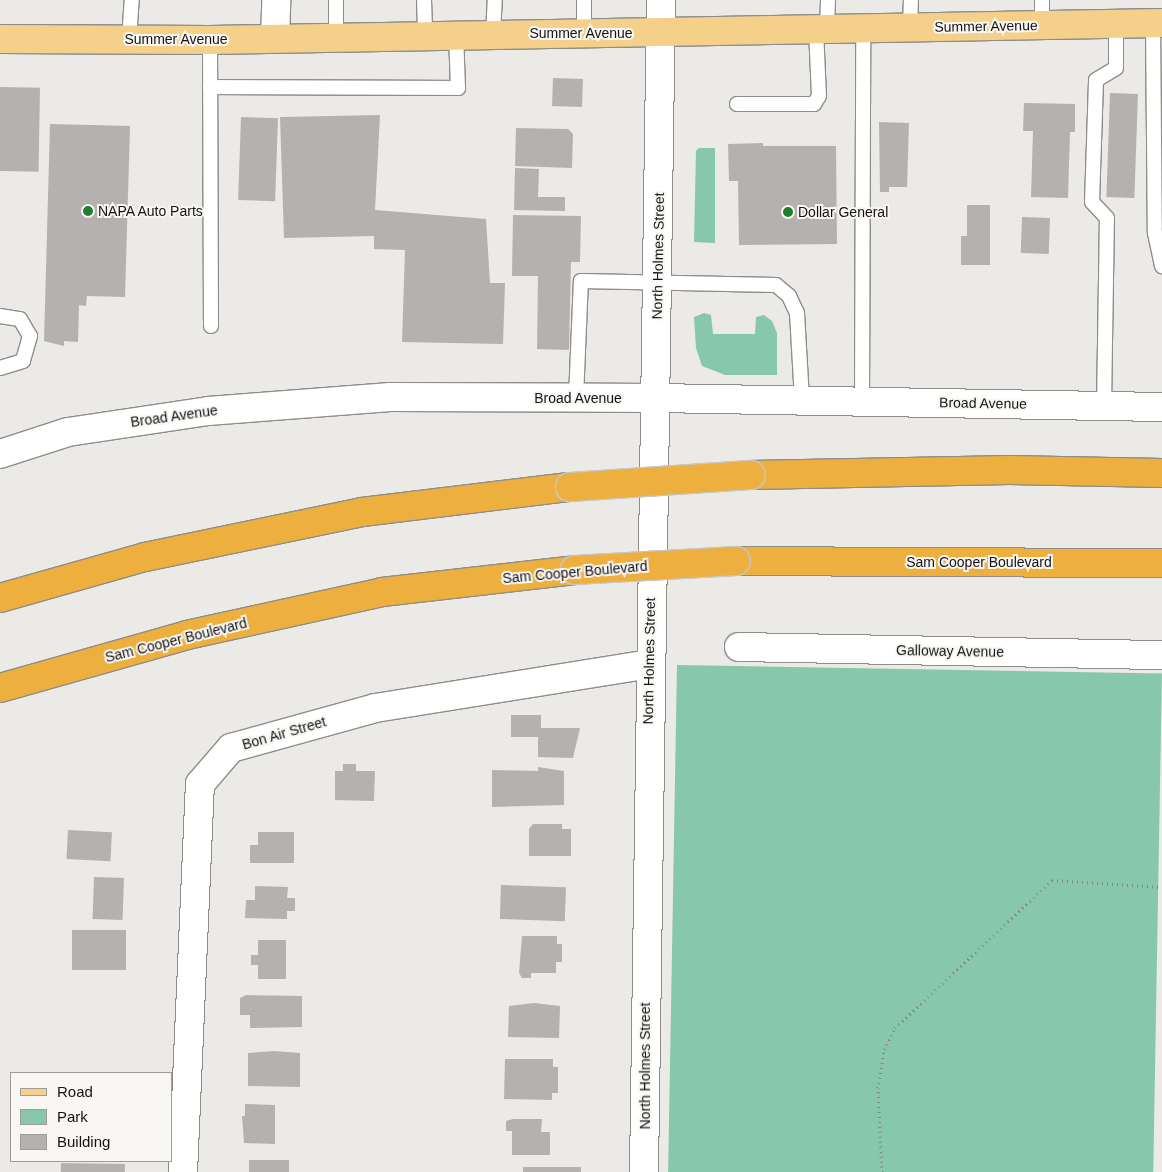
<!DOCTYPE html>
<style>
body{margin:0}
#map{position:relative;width:1162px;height:1172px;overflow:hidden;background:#ebeae7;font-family:Arial,sans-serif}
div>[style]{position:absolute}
.green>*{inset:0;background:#87c7aa;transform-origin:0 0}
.building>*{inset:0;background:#b5b1b0;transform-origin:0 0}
.path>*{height:3px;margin-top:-1.5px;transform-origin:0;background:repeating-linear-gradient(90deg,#858482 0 1px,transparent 0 5px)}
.roads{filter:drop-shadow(1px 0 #8e8d8a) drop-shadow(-1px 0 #8e8d8a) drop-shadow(0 1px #8e8d8a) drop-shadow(0 -1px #8e8d8a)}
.lane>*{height:14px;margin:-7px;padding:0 7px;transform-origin:7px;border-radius:7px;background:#fff}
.street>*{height:28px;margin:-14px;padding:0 14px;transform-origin:14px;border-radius:14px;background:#fff}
.secondary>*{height:28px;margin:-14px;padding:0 14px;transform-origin:14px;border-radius:14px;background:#fff}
.primary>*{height:28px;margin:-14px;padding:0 14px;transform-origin:14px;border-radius:14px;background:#f4d08b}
.highway>*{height:28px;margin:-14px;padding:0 14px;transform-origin:14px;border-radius:14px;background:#edb03e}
.bridges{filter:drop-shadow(1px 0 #c7c6c6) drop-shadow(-1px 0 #c7c6c6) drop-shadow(0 1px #c7c6c6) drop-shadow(0 -1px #c7c6c6)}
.highway-bridge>*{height:28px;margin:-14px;padding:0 14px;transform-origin:14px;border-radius:14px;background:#edb03e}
.dots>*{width:14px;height:14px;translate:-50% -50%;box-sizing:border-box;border:2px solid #f9f7f4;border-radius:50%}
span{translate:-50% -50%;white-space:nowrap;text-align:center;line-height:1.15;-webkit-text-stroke:4px #f9f7f4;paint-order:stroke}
.street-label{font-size:14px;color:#141312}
.poi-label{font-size:14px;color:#141312}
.left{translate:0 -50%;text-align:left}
.legend{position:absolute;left:10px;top:1072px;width:162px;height:90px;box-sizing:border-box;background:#f9f7f4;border:1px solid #9d9c9a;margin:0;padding:6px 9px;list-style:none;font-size:15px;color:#141312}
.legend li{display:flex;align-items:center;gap:10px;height:25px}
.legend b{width:25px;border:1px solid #9d9c9a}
</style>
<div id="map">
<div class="green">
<div style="clip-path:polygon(699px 148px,715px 148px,715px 243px,694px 242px,696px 151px)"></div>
<div style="clip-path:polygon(704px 313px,711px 315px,713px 334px,755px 334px,756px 317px,764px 315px,772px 321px,777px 333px,777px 375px,725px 375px,702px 366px,696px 348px,694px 317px)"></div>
<div style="left:677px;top:665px;width:485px;height:507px;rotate:1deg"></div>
</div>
<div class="building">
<div style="left:553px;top:78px;width:30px;height:28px;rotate:2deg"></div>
<div style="left:0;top:87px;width:40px;height:84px;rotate:1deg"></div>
<div style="left:1110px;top:93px;width:28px;height:104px;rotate:2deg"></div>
<div style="clip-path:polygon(1024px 103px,1075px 104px,1075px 132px,1070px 132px,1068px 198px,1031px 197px,1033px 131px,1023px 131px)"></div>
<div style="clip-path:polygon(380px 115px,375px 210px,486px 219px,490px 283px,505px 283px,503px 344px,402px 342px,405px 250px,374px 249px,374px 236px,284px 238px,280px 117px)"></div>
<div style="left:241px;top:117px;width:37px;height:83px;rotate:2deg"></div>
<div style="clip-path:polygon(879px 122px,909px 123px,907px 187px,889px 187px,889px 192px,880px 192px)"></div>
<div style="clip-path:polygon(50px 124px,130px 126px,125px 297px,87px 296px,86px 306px,79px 305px,78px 342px,64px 341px,64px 346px,44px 341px)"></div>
<div style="clip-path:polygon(516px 128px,568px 129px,573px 134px,572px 168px,515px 166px)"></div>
<div style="clip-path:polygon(763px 143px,763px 146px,836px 146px,837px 244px,739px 245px,738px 181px,729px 181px,728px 144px)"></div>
<div style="clip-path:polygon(515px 168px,539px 169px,538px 197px,565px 197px,565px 211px,514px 210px)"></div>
<div style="clip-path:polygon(967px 205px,990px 205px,990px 265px,961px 265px,961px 236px,967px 236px)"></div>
<div style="clip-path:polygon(513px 215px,581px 216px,580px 262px,571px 262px,569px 350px,537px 349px,538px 276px,512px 276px)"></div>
<div style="left:1022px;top:217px;width:28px;height:36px;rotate:2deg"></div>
<div style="clip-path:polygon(511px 715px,541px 715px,541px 728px,580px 728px,573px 758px,538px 757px,538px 737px,511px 737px)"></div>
<div style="clip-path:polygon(343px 764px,356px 764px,356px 771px,375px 771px,374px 801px,335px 800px,335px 771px,343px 771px)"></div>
<div style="clip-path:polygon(538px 767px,564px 771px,564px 805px,492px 807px,492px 770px,538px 771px)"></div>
<div style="clip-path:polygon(533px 824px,562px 824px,562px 829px,571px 829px,571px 856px,529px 856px,529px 829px)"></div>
<div style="left:68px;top:830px;width:44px;height:29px;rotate:3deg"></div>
<div style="clip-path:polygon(258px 832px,294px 832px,294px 863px,250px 863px,250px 845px,258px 845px)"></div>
<div style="left:94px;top:877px;width:30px;height:42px;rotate:2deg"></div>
<div style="left:501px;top:885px;width:65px;height:34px;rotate:2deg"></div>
<div style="clip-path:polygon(255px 886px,288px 887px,287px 898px,295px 898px,295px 911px,287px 911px,287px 919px,245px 918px,246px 900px,255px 900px)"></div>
<div style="left:72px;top:930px;width:54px;height:40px"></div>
<div style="clip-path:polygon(522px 936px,557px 936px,557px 944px,562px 944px,562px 962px,556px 962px,556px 973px,531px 973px,531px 978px,522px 978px,519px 973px)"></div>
<div style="clip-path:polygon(258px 940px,286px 940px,286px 979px,258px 979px,258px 965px,251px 965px,251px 955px,258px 955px)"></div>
<div style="clip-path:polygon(246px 995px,302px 996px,302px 1027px,250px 1028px,250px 1015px,240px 1015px,240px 998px)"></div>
<div style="clip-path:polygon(534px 1003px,560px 1006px,559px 1038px,508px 1037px,509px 1006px)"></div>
<div style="clip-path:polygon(274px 1051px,300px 1053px,300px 1087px,248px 1086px,248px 1053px)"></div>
<div style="clip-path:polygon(505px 1059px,553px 1059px,553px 1067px,558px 1067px,558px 1093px,552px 1093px,552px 1100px,504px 1099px)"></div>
<div style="clip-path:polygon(245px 1104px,275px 1105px,275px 1144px,244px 1143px,242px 1116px,245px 1116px)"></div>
<div style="clip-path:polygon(513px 1119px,542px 1119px,541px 1132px,550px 1132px,550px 1155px,512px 1155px,512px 1131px,506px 1131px,506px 1121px)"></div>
<div style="left:249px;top:1160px;width:40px;height:12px"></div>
<div style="left:61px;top:1163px;width:64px;height:9px;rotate:1deg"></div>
<div style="left:523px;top:1167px;width:58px;height:5px"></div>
</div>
<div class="path">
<div style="left:882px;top:1172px;width:84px;rotate:-92.7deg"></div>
<div style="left:878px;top:1088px;width:39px;rotate:-81deg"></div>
<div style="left:884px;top:1049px;width:24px;rotate:-62deg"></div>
<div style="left:895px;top:1028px;width:216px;rotate:-43.3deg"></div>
<div style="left:1052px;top:880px;width:110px;rotate:3.6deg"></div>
</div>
<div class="roads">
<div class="lane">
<div style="left:424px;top:0;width:35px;rotate:88deg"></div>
<div style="left:584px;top:0;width:33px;rotate:90deg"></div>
<div style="left:1153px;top:23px;width:210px;rotate:89.5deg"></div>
<div style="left:1155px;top:233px;width:34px;rotate:78deg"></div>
<div style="left:1042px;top:25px;width:25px;rotate:-90deg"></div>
<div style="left:910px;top:27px;width:27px;rotate:-88deg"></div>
<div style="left:827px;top:29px;width:29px;rotate:-88deg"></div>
<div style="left:493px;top:34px;width:34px;rotate:-87deg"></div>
<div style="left:336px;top:37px;width:37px;rotate:-90deg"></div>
<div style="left:129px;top:39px;width:39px;rotate:-86deg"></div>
<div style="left:210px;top:40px;width:286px;rotate:89.8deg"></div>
<div style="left:210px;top:87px;width:248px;rotate:0.2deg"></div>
<div style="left:458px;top:88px;width:54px;rotate:-92.1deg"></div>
<div style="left:737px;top:104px;width:77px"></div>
<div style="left:814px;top:104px;width:9px;rotate:-58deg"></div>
<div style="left:819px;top:96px;width:67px;rotate:-92.6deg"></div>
<div style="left:0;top:316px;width:20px;rotate:9deg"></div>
<div style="left:20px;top:319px;width:20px;rotate:60deg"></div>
<div style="left:30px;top:336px;width:26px;rotate:106deg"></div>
<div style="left:23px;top:361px;width:24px;rotate:163deg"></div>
<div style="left:576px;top:398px;width:117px;rotate:-87.6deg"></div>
<div style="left:581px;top:281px;width:195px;rotate:1.2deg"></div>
<div style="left:776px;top:285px;width:17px;rotate:40deg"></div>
<div style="left:789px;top:296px;width:19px;rotate:65deg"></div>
<div style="left:797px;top:313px;width:86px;rotate:86.7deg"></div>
<div style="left:862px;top:400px;width:372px;rotate:-89.8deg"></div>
<div style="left:1104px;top:406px;width:188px;rotate:-89.1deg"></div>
<div style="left:1107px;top:218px;width:22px;rotate:-133deg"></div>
<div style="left:1092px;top:202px;width:122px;rotate:-88.1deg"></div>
<div style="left:1096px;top:80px;width:23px;rotate:-31deg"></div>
<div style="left:1116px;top:68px;width:45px;rotate:-90deg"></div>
</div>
<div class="street">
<div style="left:275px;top:38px;width:38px;rotate:-88deg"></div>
<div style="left:0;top:454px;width:71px;rotate:-17.9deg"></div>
<div style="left:68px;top:432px;width:142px;rotate:-8.5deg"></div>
<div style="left:208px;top:411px;width:183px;rotate:-4.4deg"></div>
<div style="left:390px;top:397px;width:266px;rotate:0.2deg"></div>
<div style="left:739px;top:647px;width:423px;rotate:1.1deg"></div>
<div style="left:183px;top:1172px;width:388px;rotate:-87.5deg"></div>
<div style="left:200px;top:784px;width:48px;rotate:-49.3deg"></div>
<div style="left:231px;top:748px;width:149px;rotate:-15.5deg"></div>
<div style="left:375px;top:708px;width:278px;rotate:-9.1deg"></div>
</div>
<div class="secondary">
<div style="left:656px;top:398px;width:506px;rotate:1.02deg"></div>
<div style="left:644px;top:1172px;width:1172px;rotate:-89.17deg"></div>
</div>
<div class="primary">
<div style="left:0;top:39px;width:210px;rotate:0.3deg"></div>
<div style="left:210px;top:40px;width:952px;rotate:-1.02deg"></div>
</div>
<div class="highway">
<div style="left:751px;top:475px;width:259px;rotate:-1.1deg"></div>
<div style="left:1010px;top:470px;width:152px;rotate:1.1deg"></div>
<div style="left:736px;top:561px;width:426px;rotate:0.3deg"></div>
<div style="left:0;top:598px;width:151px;rotate:-15.8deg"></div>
<div style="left:145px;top:557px;width:222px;rotate:-11.7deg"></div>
<div style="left:362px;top:512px;width:209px;rotate:-6.9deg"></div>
<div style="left:0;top:688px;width:194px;rotate:-15.8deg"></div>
<div style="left:187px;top:635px;width:200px;rotate:-12.4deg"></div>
<div style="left:382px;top:592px;width:194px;rotate:-6.5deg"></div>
</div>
</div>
<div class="bridges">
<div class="highway-bridge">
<div style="left:570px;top:487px;width:181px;rotate:-3.8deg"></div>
<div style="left:575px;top:570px;width:161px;rotate:-3.2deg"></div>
</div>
</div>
<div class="dots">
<div style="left:88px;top:211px;background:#237d2d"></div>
<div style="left:788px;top:212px;background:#237d2d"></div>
</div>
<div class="street-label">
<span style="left:986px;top:26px;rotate:-1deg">Summer Avenue</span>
<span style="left:581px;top:33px">Summer Avenue</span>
<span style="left:176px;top:39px">Summer Avenue</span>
<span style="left:658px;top:256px;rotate:-89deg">North Holmes Street</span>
<span style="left:578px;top:398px">Broad Avenue</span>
<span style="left:983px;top:403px;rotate:1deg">Broad Avenue</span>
<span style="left:174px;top:416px;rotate:-8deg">Broad Avenue</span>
<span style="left:979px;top:562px">Sam Cooper Boulevard</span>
<span style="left:575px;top:572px;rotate:-5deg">Sam Cooper Boulevard</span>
<span style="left:176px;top:640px;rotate:-14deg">Sam Cooper Boulevard</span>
<span style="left:950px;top:651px;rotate:1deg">Galloway Avenue</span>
<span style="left:649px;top:661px;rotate:-89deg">North Holmes Street</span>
<span style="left:284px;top:733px;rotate:-16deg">Bon Air Street</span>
<span style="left:645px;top:1066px;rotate:-90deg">North Holmes Street</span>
</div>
<div class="poi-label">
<span class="left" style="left:98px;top:211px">NAPA Auto Parts</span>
<span class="left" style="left:798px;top:212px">Dollar General</span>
</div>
<ul class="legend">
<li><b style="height:6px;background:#f4d08b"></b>Road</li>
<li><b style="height:14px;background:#87c7aa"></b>Park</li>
<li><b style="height:14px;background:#b5b1b0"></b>Building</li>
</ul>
</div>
